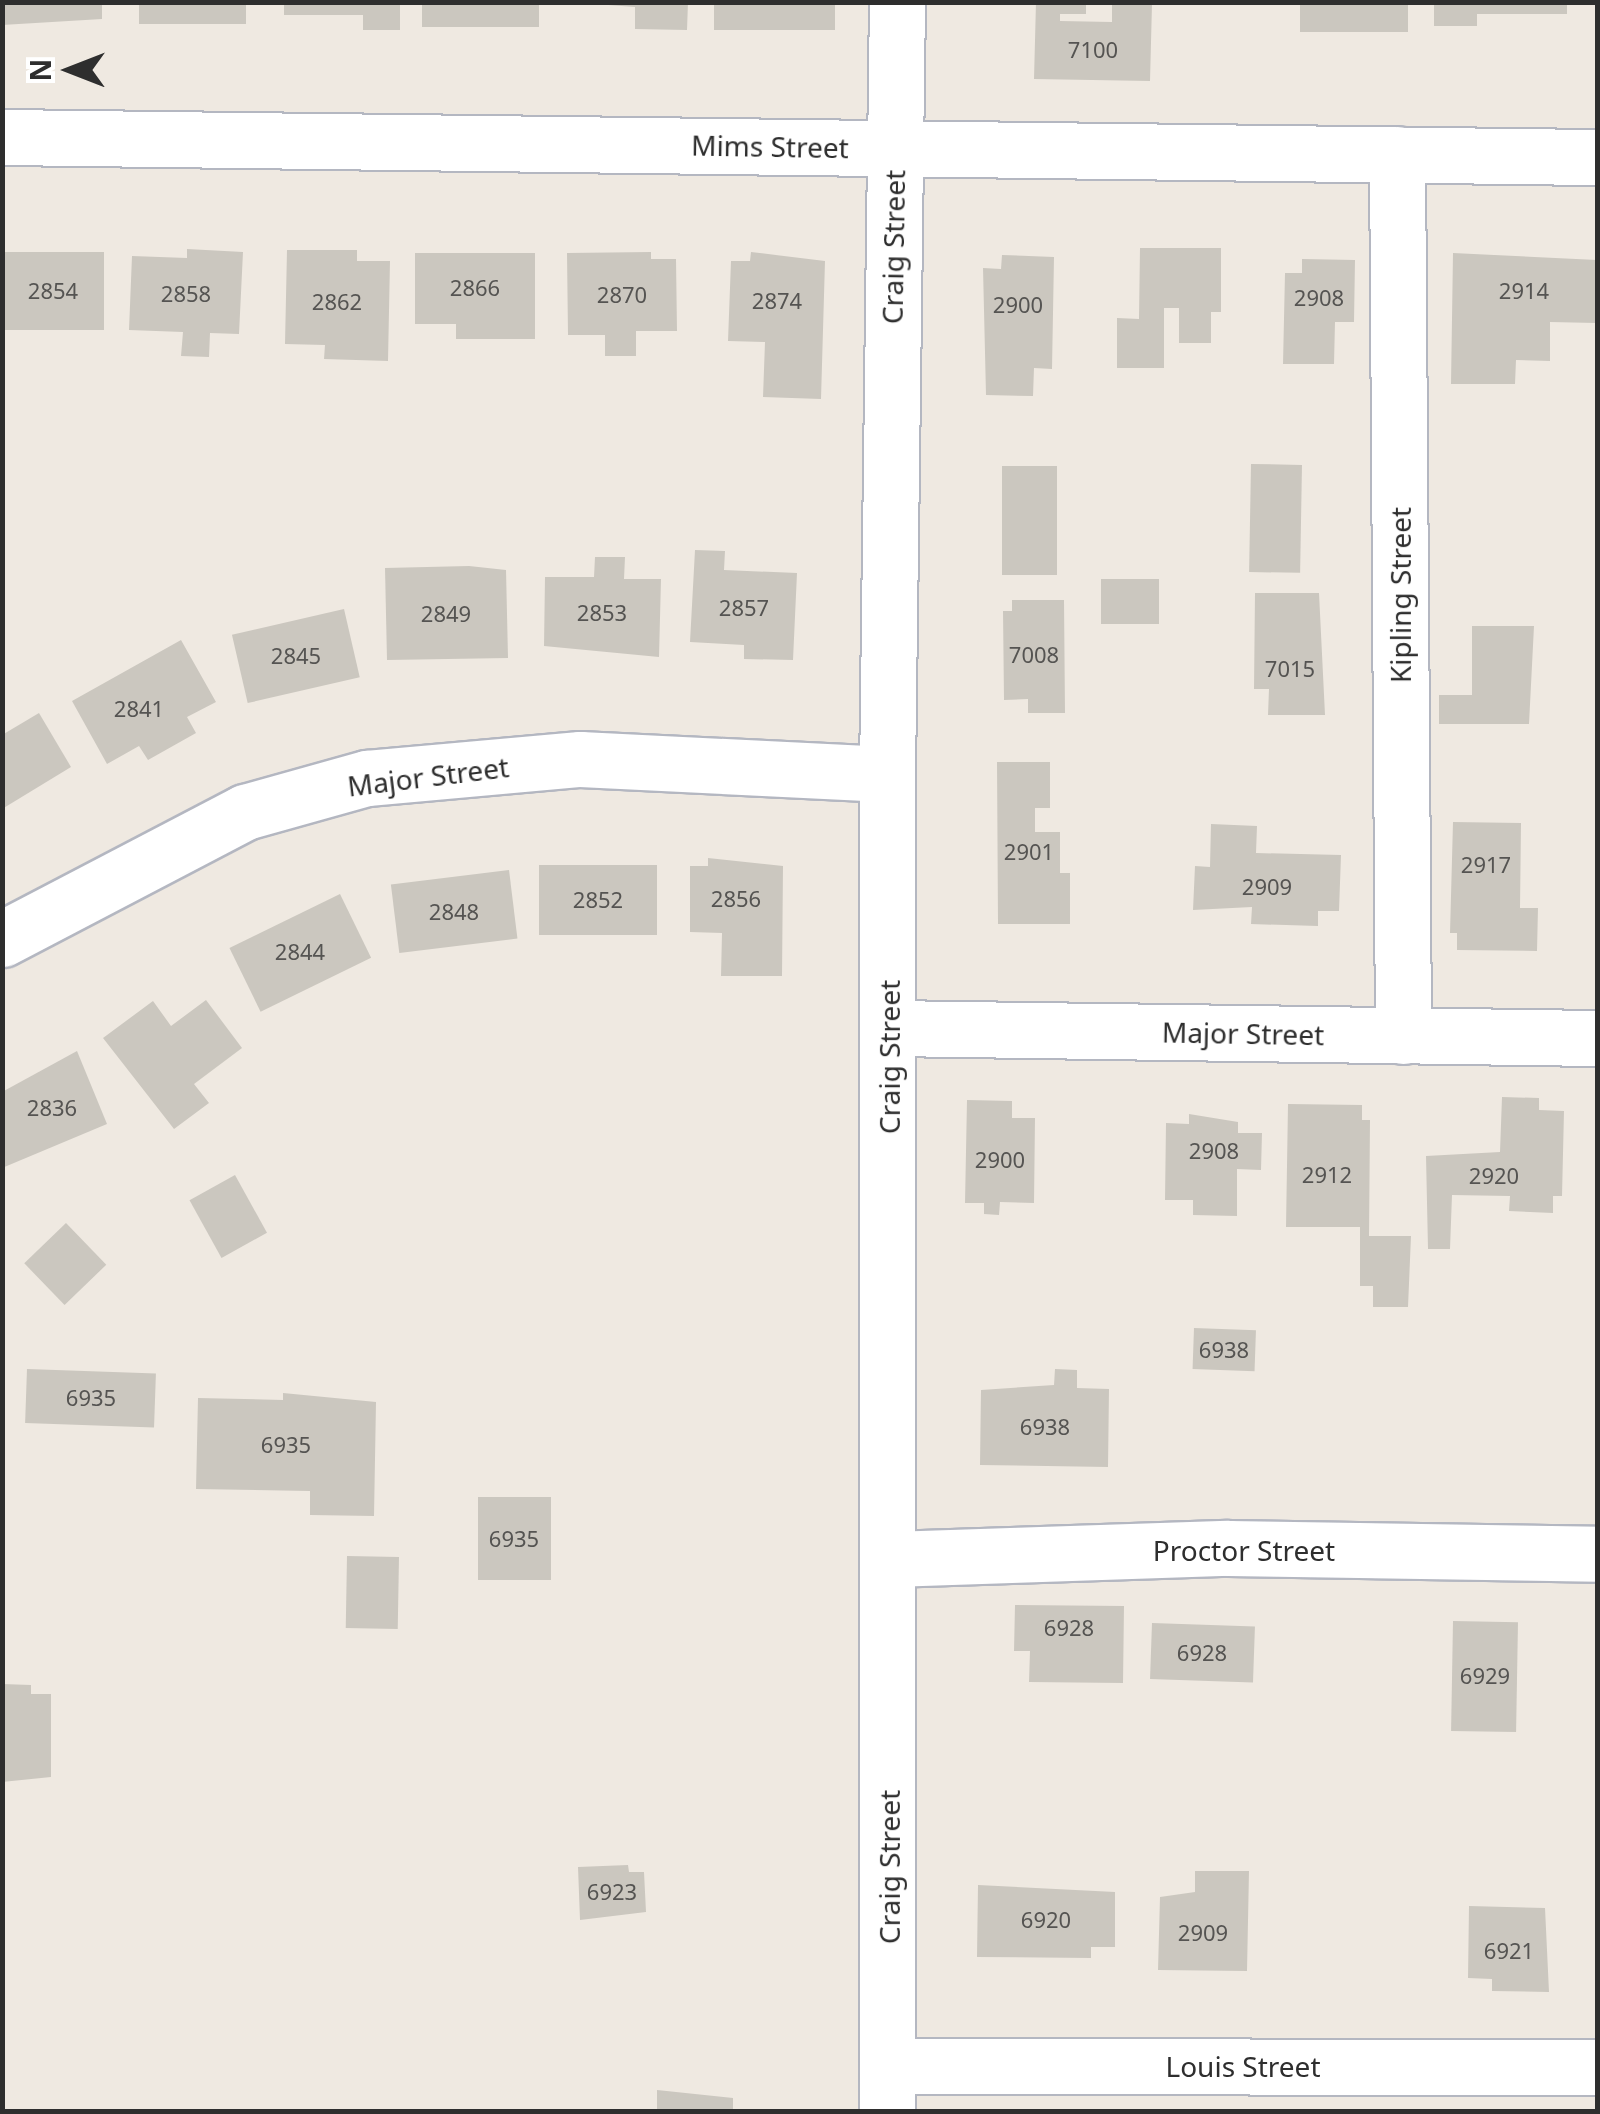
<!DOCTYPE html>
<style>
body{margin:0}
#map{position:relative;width:1600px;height:2114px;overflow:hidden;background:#efe9e1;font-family:"Noto Sans",sans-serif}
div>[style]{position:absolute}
.building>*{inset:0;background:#cbc7bf;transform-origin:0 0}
.roads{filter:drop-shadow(2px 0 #b4b7c1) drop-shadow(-2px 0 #b4b7c1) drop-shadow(0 2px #b4b7c1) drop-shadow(0 -2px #b4b7c1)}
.minor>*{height:55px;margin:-27.5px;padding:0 27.5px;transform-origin:27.5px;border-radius:27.5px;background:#fff}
span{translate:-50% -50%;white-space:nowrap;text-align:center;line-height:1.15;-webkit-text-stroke:9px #fff;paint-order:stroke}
.number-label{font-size:22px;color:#555452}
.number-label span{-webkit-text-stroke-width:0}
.street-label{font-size:28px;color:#2e2e2e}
.frame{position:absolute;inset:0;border:5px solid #2e2e2e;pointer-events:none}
.north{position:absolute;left:20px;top:20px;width:100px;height:100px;-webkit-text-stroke:8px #fff;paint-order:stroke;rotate:270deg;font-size:28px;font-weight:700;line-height:40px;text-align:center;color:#2e2e2e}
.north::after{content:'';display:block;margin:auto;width:35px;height:45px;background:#2e2e2e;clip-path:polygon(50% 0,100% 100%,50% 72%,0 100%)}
</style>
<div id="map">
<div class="building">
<div style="clip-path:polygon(2px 2px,102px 2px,102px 19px,2px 25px)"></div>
<div style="left:139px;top:2px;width:107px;height:22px"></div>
<div style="clip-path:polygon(284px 2px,400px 2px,400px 30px,363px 30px,363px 15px,284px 15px)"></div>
<div style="left:422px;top:2px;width:117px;height:25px"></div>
<div style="clip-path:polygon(568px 2px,688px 2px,687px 30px,635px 29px,635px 7px)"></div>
<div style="left:714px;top:2px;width:121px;height:28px"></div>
<div style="clip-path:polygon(1036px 2px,1086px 2px,1086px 14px,1060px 14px,1060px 21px,1112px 22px,1112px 3px,1152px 4px,1150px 81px,1034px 79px)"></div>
<div style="left:1300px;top:2px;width:108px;height:30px"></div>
<div style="clip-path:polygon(1434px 2px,1567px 2px,1567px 14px,1477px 14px,1477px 26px,1434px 26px)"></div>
<div style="clip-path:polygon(1140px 248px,1221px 248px,1221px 312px,1211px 312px,1211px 343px,1179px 343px,1179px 308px,1164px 308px,1164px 368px,1117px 368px,1117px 318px,1139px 319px)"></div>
<div style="clip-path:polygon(187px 249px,243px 252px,239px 334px,210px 333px,209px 357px,181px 356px,183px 332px,129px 330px,132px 256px,187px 258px)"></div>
<div style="clip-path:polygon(287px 250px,357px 250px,357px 261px,390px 261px,388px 361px,324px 359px,325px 345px,285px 344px)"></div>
<div style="left:2px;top:252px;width:102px;height:78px"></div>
<div style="clip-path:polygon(651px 252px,651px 259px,676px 259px,677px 331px,636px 331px,636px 356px,605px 356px,605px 335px,568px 335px,567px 253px)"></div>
<div style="clip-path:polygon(751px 252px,825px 261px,821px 399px,763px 397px,765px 342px,728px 341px,731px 261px,750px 261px)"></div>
<div style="clip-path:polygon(415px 253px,535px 253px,535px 339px,456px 339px,456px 324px,415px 324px)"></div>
<div style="clip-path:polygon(1453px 253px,1597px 260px,1596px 323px,1550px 322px,1550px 361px,1516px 360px,1515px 384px,1451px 384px)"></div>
<div style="clip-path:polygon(1002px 255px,1054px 257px,1052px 369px,1034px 368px,1033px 396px,986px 395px,983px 268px,1001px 269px)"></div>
<div style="clip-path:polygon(1302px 259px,1355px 260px,1354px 322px,1335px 322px,1334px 364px,1283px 364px,1285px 273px,1302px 273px)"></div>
<div style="left:1251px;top:464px;width:51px;height:108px;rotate:1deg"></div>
<div style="left:1002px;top:466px;width:55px;height:109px"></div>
<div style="clip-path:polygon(695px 550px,725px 551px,724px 570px,797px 573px,793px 660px,744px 659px,744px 645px,690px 642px)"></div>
<div style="clip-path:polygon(595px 557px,625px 557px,624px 579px,661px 579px,659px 657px,544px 646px,545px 577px,594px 577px)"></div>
<div style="clip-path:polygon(469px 566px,506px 570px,508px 658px,387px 660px,385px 568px)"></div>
<div style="left:1101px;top:579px;width:58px;height:45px"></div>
<div style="clip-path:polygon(1255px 593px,1319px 593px,1325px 715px,1268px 715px,1269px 689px,1254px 689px)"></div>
<div style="clip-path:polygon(1012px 600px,1064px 600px,1065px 713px,1028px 713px,1028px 699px,1004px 700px,1003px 611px,1012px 611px)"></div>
<div style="left:344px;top:609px;width:70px;height:115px;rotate:77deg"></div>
<div style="clip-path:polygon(1472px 626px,1534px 626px,1529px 724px,1439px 724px,1439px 695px,1472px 695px)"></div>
<div style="clip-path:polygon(181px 640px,216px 702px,187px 717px,196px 733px,148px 760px,139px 746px,107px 764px,72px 701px)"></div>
<div style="clip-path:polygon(39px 713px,71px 767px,2px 809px,2px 735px)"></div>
<div style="clip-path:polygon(997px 762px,1050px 762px,1050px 808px,1035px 808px,1035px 832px,1060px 832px,1060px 873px,1070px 873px,1070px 924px,998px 924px)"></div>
<div style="clip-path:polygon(1453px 822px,1521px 823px,1520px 908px,1538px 908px,1537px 951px,1457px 950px,1457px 933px,1450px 933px)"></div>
<div style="clip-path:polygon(1211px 824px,1257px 826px,1256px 853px,1341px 855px,1339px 911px,1318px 911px,1318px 926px,1251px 924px,1252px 907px,1193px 910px,1195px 866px,1210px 867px)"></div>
<div style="clip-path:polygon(708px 858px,783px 866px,782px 976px,721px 976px,722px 933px,690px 932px,690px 866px,708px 866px)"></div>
<div style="left:539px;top:865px;width:118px;height:70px"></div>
<div style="left:509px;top:870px;width:69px;height:119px;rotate:83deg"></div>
<div style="left:340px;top:894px;width:71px;height:123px;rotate:64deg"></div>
<div style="clip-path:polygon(206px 1000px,242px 1048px,194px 1084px,209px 1103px,174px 1129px,103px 1038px,153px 1001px,171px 1026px)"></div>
<div style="clip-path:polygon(77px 1051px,107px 1124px,2px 1168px,2px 1092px)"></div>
<div style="clip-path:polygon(1502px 1097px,1539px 1098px,1539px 1110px,1564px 1111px,1562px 1196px,1553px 1196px,1553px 1213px,1509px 1211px,1510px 1196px,1452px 1195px,1450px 1249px,1428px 1249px,1426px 1156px,1500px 1152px)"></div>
<div style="clip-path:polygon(967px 1100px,1012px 1101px,1012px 1118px,1035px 1118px,1034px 1203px,1000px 1202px,999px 1215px,984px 1214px,984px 1203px,965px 1203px)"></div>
<div style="clip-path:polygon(1288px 1104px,1362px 1105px,1362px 1120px,1370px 1120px,1369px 1236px,1411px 1236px,1408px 1307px,1373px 1307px,1373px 1286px,1360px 1286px,1360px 1227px,1286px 1227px)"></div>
<div style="clip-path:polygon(1189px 1114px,1238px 1122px,1238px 1133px,1262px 1133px,1261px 1170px,1237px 1169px,1237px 1216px,1193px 1215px,1193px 1200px,1165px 1200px,1166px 1123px,1189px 1124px)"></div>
<div style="left:235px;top:1175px;width:66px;height:52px;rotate:61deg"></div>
<div style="left:66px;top:1223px;width:58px;height:58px;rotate:46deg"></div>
<div style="left:1194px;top:1328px;width:62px;height:41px;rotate:2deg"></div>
<div style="left:27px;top:1369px;width:129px;height:54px;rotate:2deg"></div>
<div style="clip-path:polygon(1055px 1369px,1077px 1370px,1077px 1388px,1109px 1389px,1108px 1467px,980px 1465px,981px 1390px,1054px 1385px)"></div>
<div style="clip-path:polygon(283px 1393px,376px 1402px,374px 1516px,310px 1515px,310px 1491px,196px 1489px,198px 1398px,283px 1400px)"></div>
<div style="left:478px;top:1497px;width:73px;height:83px"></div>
<div style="left:347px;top:1556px;width:52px;height:72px;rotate:1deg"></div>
<div style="clip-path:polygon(1015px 1605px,1124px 1606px,1123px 1683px,1029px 1682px,1030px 1651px,1014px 1651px)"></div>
<div style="left:1453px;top:1621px;width:65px;height:110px;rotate:1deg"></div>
<div style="left:1152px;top:1623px;width:103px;height:56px;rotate:2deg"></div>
<div style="clip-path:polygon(2px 1684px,31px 1685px,31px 1694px,51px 1694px,51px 1777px,2px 1782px)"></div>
<div style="clip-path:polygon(628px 1865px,629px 1872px,644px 1872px,646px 1912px,580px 1920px,578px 1867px)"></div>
<div style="clip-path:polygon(1195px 1871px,1249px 1871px,1247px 1971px,1158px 1970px,1160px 1897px,1195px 1892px)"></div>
<div style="clip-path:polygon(978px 1885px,1115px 1892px,1115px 1947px,1091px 1947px,1091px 1958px,977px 1957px)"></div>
<div style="clip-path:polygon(1469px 1906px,1545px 1908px,1549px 1992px,1492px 1991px,1492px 1979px,1468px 1978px)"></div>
<div style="clip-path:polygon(657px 2090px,733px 2098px,733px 2112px,657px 2112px)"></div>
</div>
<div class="roads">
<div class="minor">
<div style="left:2px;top:137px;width:1596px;rotate:0.72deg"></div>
<div style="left:1397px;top:154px;width:882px;rotate:89.61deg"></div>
<div style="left:2px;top:939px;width:274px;rotate:-27.6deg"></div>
<div style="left:245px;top:812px;width:127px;rotate:-15.6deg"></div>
<div style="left:367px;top:778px;width:214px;rotate:-5.1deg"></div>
<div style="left:580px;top:759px;width:307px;rotate:2.8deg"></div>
<div style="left:889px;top:1028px;width:709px;rotate:0.81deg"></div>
<div style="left:891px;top:1559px;width:337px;rotate:-1.9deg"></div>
<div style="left:1228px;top:1548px;width:370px;rotate:0.9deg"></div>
<div style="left:888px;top:2066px;width:710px;rotate:0.08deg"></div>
<div style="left:887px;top:2112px;width:1338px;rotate:-90deg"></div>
<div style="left:887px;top:774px;width:772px;rotate:-89.26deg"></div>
</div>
</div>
<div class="number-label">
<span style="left:1093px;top:50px">7100</span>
<span style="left:475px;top:288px">2866</span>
<span style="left:53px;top:291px">2854</span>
<span style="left:1524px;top:291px">2914</span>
<span style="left:186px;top:294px">2858</span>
<span style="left:622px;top:295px">2870</span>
<span style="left:1319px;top:298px">2908</span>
<span style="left:777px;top:301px">2874</span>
<span style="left:337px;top:302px">2862</span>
<span style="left:1018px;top:305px">2900</span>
<span style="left:744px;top:608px">2857</span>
<span style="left:602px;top:613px">2853</span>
<span style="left:446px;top:614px">2849</span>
<span style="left:1034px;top:655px">7008</span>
<span style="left:296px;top:656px">2845</span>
<span style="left:1290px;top:669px">7015</span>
<span style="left:139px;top:709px">2841</span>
<span style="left:1029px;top:852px">2901</span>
<span style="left:1486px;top:865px">2917</span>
<span style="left:1267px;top:887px">2909</span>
<span style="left:736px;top:899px">2856</span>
<span style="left:598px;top:900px">2852</span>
<span style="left:454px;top:912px">2848</span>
<span style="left:300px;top:952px">2844</span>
<span style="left:52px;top:1108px">2836</span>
<span style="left:1214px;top:1151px">2908</span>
<span style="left:1000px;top:1160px">2900</span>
<span style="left:1327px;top:1175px">2912</span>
<span style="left:1494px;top:1176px">2920</span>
<span style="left:1224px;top:1350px">6938</span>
<span style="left:91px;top:1398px">6935</span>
<span style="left:1045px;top:1427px">6938</span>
<span style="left:286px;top:1445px">6935</span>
<span style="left:514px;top:1539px">6935</span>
<span style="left:1069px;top:1628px">6928</span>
<span style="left:1202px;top:1653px">6928</span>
<span style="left:1485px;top:1676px">6929</span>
<span style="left:612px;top:1892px">6923</span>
<span style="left:1046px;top:1920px">6920</span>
<span style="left:1203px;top:1933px">2909</span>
<span style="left:1509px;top:1951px">6921</span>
</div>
<div class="street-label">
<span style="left:770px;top:146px;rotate:1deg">Mims Street</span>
<span style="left:893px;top:247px;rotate:-89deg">Craig Street</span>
<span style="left:1400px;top:595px;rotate:-90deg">Kipling Street</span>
<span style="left:428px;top:776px;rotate:-7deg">Major Street</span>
<span style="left:1243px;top:1033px;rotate:1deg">Major Street</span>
<span style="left:889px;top:1057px;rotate:-90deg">Craig Street</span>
<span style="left:1244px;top:1550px">Proctor Street</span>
<span style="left:889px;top:1867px;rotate:-90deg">Craig Street</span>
<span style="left:1243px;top:2066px">Louis Street</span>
</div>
<div class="frame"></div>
<div class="north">N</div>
</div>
